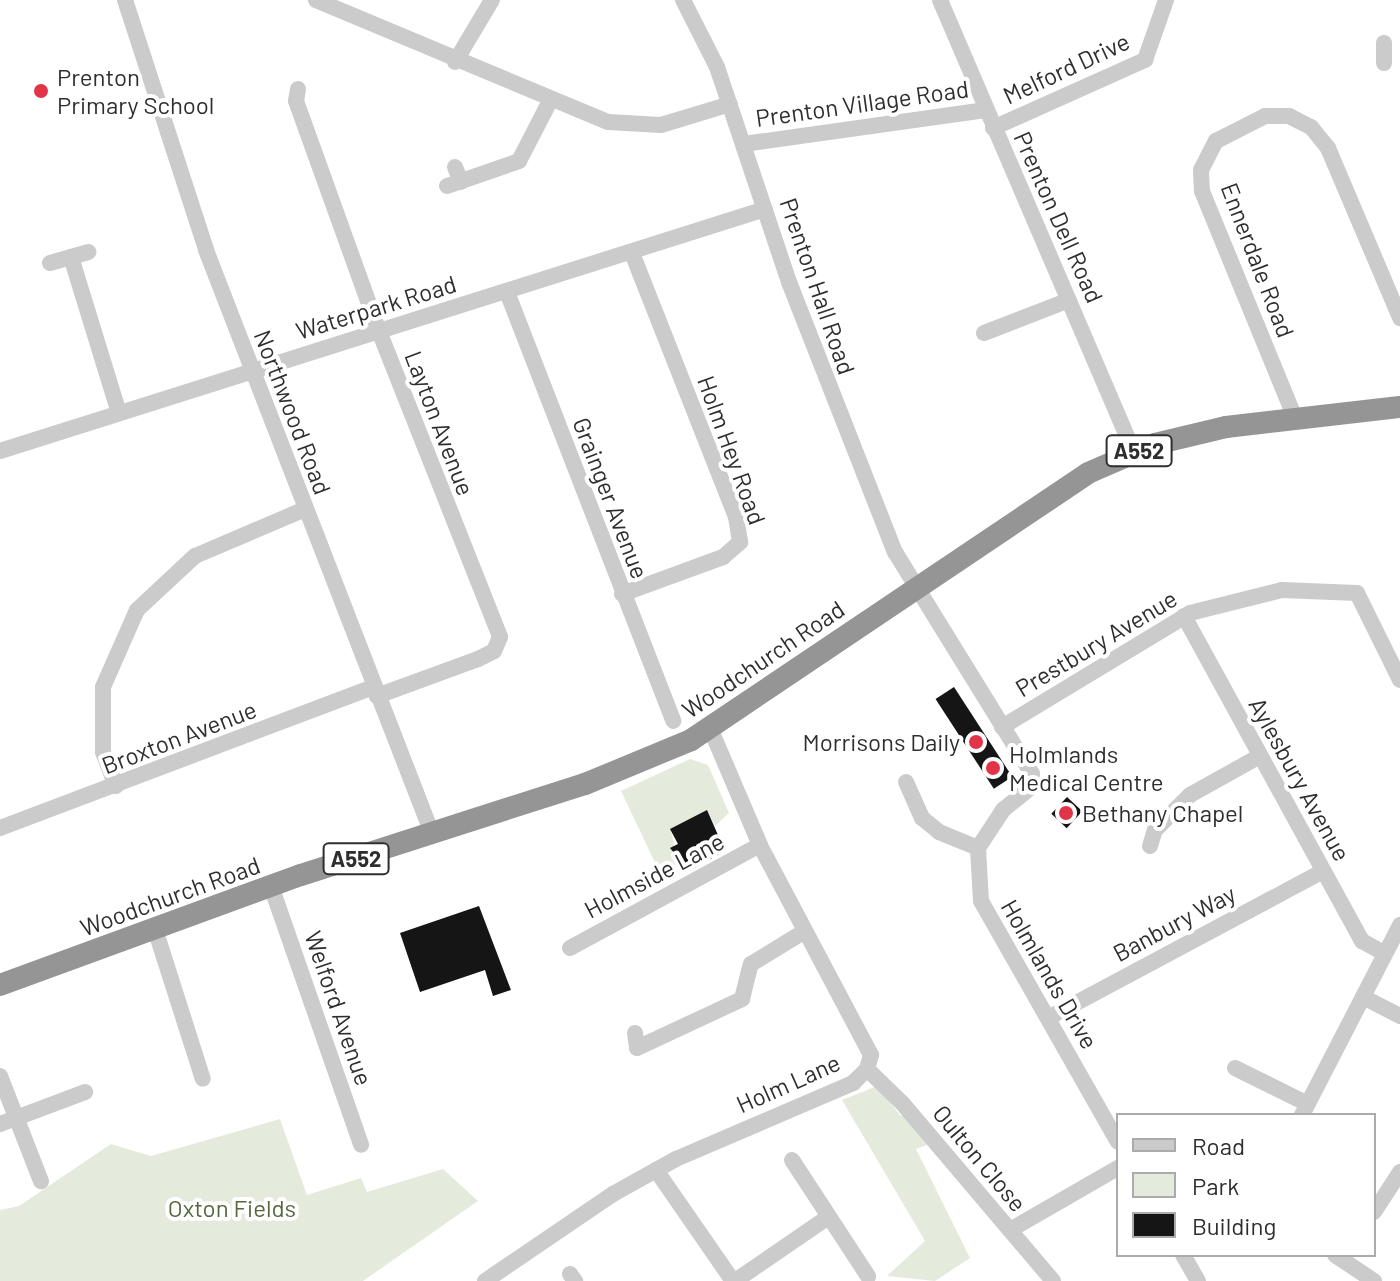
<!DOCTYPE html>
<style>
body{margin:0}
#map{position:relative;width:1400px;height:1281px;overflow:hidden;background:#fff;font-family:Barlow,sans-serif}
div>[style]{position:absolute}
.green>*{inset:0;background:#e5ebdc}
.building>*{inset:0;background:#151515;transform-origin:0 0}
.minor>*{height:16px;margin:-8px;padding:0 8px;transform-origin:8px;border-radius:8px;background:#cbcbcb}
.highway>*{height:22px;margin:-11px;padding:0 11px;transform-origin:11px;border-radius:11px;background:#959595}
.dots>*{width:22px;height:22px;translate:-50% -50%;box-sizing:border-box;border:4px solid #fff;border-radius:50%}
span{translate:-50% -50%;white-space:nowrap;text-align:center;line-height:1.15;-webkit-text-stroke:8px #fff;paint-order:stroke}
.shield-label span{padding:2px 6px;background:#fff;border:2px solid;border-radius:6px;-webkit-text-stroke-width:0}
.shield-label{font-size:22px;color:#2e2e2e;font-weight:700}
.street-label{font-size:24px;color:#2e2e2e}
.poi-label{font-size:24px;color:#2e2e2e}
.left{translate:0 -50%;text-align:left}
.right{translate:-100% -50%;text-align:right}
.park-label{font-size:24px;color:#53683c}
.legend{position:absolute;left:1116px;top:1113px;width:260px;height:144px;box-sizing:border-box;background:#fff;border:2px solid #ababab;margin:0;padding:10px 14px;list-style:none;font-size:24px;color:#2e2e2e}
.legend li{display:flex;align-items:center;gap:16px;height:40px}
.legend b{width:40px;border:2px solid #ababab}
</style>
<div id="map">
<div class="green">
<div style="clip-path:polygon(690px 759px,708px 765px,729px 813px,715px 826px,707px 811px,671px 830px,678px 864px,659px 871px,621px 791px)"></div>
<div style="clip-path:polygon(877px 1086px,900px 1115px,915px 1120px,927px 1145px,916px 1149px,970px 1258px,935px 1281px,887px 1276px,925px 1241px,842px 1100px)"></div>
<div style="clip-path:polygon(280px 1119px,307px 1195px,361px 1178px,367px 1192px,443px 1169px,478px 1201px,363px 1281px,0 1281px,0 1210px,19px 1206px,111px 1144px,151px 1156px)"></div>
</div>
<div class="building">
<div style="left:954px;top:687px;width:107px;height:22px;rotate:57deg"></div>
<div style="left:1067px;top:797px;width:21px;height:23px;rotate:43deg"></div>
<div style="clip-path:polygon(707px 810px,725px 851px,689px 871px,670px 848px,678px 844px,670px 829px)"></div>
<div style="clip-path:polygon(479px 906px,511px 990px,493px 996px,485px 970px,420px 992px,400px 933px)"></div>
</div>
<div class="minor">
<div style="left:125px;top:0;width:263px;rotate:72deg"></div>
<div style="left:206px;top:250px;width:628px;rotate:68.83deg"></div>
<div style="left:316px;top:0;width:316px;rotate:22.7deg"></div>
<div style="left:608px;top:122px;width:53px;rotate:3.2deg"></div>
<div style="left:661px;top:125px;width:72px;rotate:-16.9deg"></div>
<div style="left:683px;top:0;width:75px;rotate:63.1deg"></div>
<div style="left:717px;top:67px;width:227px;rotate:71.5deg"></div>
<div style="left:789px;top:282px;width:290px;rotate:68.6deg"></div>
<div style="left:895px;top:552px;width:261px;rotate:58.3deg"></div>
<div style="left:1032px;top:774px;width:14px;rotate:98deg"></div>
<div style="left:1030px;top:788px;width:35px;rotate:141deg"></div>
<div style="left:1003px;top:810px;width:45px;rotate:123.3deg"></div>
<div style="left:978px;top:848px;width:53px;rotate:86.8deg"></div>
<div style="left:981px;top:901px;width:277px;rotate:60.4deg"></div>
<div style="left:940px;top:0;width:493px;rotate:66.8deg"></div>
<div style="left:1384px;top:43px;width:20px;rotate:90deg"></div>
<div style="left:455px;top:62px;width:72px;rotate:-59.2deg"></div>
<div style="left:298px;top:89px;width:12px;rotate:99deg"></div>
<div style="left:296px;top:101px;width:245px;rotate:70.2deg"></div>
<div style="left:379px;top:331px;width:329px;rotate:68.4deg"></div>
<div style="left:500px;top:637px;width:15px;rotate:113deg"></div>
<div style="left:494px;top:651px;width:18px;rotate:153deg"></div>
<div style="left:478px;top:659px;width:108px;rotate:159.9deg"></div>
<div style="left:993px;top:128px;width:167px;rotate:-24.1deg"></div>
<div style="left:1145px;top:60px;width:64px;rotate:-70.7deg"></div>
<div style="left:744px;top:144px;width:244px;rotate:-8deg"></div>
<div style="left:455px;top:167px;width:16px;rotate:68deg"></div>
<div style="left:447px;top:186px;width:76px;rotate:-19.1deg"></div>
<div style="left:519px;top:161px;width:65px;rotate:-62.7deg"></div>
<div style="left:71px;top:257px;width:163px;rotate:72.9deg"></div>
<div style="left:50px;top:263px;width:40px;rotate:-16deg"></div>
<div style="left:507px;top:292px;width:460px;rotate:68.8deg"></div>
<div style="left:984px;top:333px;width:91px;rotate:-21.2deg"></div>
<div style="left:1295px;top:418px;width:245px;rotate:-112.3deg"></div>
<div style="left:1202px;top:191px;width:21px;rotate:-93deg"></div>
<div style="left:1201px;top:170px;width:33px;rotate:-63deg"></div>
<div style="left:1216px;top:141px;width:55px;rotate:-27deg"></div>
<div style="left:1265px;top:116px;width:24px"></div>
<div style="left:1289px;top:116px;width:25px;rotate:27deg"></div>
<div style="left:1311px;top:127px;width:27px;rotate:51deg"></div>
<div style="left:1328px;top:148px;width:185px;rotate:67deg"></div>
<div style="left:0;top:451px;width:802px;rotate:-17.55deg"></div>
<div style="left:622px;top:594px;width:108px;rotate:-20.1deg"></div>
<div style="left:723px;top:557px;width:23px;rotate:-41deg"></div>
<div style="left:740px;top:542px;width:25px;rotate:-99deg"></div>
<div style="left:736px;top:517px;width:284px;rotate:-111.5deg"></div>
<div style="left:1184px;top:616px;width:371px;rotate:61.3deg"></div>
<div style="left:1362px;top:941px;width:26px;rotate:29deg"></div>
<div style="left:1002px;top:727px;width:220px;rotate:-31.2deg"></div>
<div style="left:1190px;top:613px;width:95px;rotate:-14deg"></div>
<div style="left:1282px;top:590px;width:75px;rotate:2.3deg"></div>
<div style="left:1357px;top:593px;width:97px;rotate:63.7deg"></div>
<div style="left:906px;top:782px;width:39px;rotate:66deg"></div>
<div style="left:922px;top:818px;width:22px;rotate:39deg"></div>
<div style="left:939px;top:832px;width:42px;rotate:22.3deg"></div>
<div style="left:116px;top:786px;width:36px;rotate:-111deg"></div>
<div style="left:103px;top:752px;width:65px;rotate:-90deg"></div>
<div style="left:103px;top:687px;width:84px;rotate:-66.2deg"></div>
<div style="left:137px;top:610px;width:79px;rotate:-43deg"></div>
<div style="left:195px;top:556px;width:120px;rotate:-23.1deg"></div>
<div style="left:0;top:828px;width:399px;rotate:-20.7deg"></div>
<div style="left:1150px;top:846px;width:17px;rotate:-73deg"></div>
<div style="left:1155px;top:830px;width:49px;rotate:-45deg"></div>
<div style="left:1190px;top:795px;width:80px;rotate:-29.1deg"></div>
<div style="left:271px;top:886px;width:274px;rotate:70.8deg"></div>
<div style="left:155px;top:929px;width:157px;rotate:72.3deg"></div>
<div style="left:570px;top:948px;width:216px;rotate:-28.5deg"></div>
<div style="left:1363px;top:997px;width:42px;rotate:27.2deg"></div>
<div style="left:1048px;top:1018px;width:312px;rotate:-28.1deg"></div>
<div style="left:635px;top:1033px;width:15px;rotate:82deg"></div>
<div style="left:637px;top:1048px;width:116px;rotate:-25deg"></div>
<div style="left:742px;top:999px;width:36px;rotate:-76deg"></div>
<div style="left:751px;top:964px;width:63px;rotate:-31.4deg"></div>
<div style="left:1235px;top:1068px;width:81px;rotate:26.3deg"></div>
<div style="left:867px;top:1069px;width:50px;rotate:44.2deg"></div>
<div style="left:903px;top:1104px;width:232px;rotate:49.7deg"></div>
<div style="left:0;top:1076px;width:113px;rotate:68.7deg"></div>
<div style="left:1302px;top:1115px;width:214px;rotate:-62.7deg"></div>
<div style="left:0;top:1124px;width:91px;rotate:-20.6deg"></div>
<div style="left:792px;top:1160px;width:139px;rotate:56.8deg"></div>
<div style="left:656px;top:1170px;width:135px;rotate:55.3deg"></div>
<div style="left:1374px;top:1212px;width:48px;rotate:-57deg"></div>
<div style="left:1010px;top:1230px;width:125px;rotate:-29.9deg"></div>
<div style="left:1183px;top:1255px;width:30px;rotate:60deg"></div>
<div style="left:1335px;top:1255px;width:47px;rotate:33.7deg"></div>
<div style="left:570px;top:1274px;width:9px;rotate:54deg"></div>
<div style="left:485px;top:1281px;width:155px;rotate:-34.2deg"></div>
<div style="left:613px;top:1194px;width:72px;rotate:-29.1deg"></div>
<div style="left:676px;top:1159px;width:193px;rotate:-23.2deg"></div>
<div style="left:853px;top:1083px;width:20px;rotate:-45deg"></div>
<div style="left:867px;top:1069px;width:15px;rotate:-74deg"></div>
<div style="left:871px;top:1055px;width:238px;rotate:-117.9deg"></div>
<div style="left:760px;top:845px;width:125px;rotate:-113.1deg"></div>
<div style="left:735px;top:1281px;width:112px;rotate:-34.4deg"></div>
</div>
<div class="highway">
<div style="left:0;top:985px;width:320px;rotate:-20.1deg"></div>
<div style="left:301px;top:875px;width:298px;rotate:-17.8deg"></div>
<div style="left:585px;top:784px;width:115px;rotate:-22.5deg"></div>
<div style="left:691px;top:740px;width:478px;rotate:-33.9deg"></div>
<div style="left:1088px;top:473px;width:73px;rotate:-23.4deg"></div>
<div style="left:1155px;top:444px;width:73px;rotate:-13.5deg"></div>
<div style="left:1226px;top:427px;width:175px;rotate:-6.6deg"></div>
</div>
<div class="dots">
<div style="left:41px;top:91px;background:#e13449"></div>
<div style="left:976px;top:742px;background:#e13449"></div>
<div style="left:993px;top:768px;background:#e13449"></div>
<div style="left:1066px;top:813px;background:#e13449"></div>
</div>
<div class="shield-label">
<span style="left:1139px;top:451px">A552</span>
<span style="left:356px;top:859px">A552</span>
</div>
<div class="street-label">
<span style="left:1066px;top:68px;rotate:-25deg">Melford Drive</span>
<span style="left:862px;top:103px;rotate:-8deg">Prenton Village Road</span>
<span style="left:1059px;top:217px;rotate:66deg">Prenton Dell Road</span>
<span style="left:1258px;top:260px;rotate:69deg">Ennerdale Road</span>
<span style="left:818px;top:286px;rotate:71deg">Prenton Hall Road</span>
<span style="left:376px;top:307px;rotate:-17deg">Waterpark Road</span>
<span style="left:293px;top:412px;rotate:69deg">Northwood Road</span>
<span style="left:440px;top:423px;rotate:69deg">Layton Avenue</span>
<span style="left:732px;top:450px;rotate:70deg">Holm Hey Road</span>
<span style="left:611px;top:498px;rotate:69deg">Grainger Avenue</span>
<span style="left:1096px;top:643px;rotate:-31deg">Prestbury Avenue</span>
<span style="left:763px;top:659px;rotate:-34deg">Woodchurch Road</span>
<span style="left:179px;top:737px;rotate:-21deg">Broxton Avenue</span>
<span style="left:1300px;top:779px;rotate:61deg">Aylesbury Avenue</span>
<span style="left:654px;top:875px;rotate:-28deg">Holmside Lane</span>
<span style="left:170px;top:896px;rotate:-20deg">Woodchurch Road</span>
<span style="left:1174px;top:923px;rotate:-28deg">Banbury Way</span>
<span style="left:1050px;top:974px;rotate:60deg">Holmlands Drive</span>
<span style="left:339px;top:1008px;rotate:71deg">Welford Avenue</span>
<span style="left:788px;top:1083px;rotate:-24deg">Holm Lane</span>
<span style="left:980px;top:1158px;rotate:50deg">Oulton Close</span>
</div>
<div class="poi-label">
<span class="left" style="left:57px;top:91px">Prenton<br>Primary School</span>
<span class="right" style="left:960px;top:742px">Morrisons Daily</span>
<span class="left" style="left:1009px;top:768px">Holmlands<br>Medical Centre</span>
<span class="left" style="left:1082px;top:813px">Bethany Chapel</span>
</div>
<div class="park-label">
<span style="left:232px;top:1208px">Oxton Fields</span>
</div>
<ul class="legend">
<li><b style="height:10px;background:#cbcbcb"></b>Road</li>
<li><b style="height:22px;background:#e5ebdc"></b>Park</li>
<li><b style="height:22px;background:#151515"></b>Building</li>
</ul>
</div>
